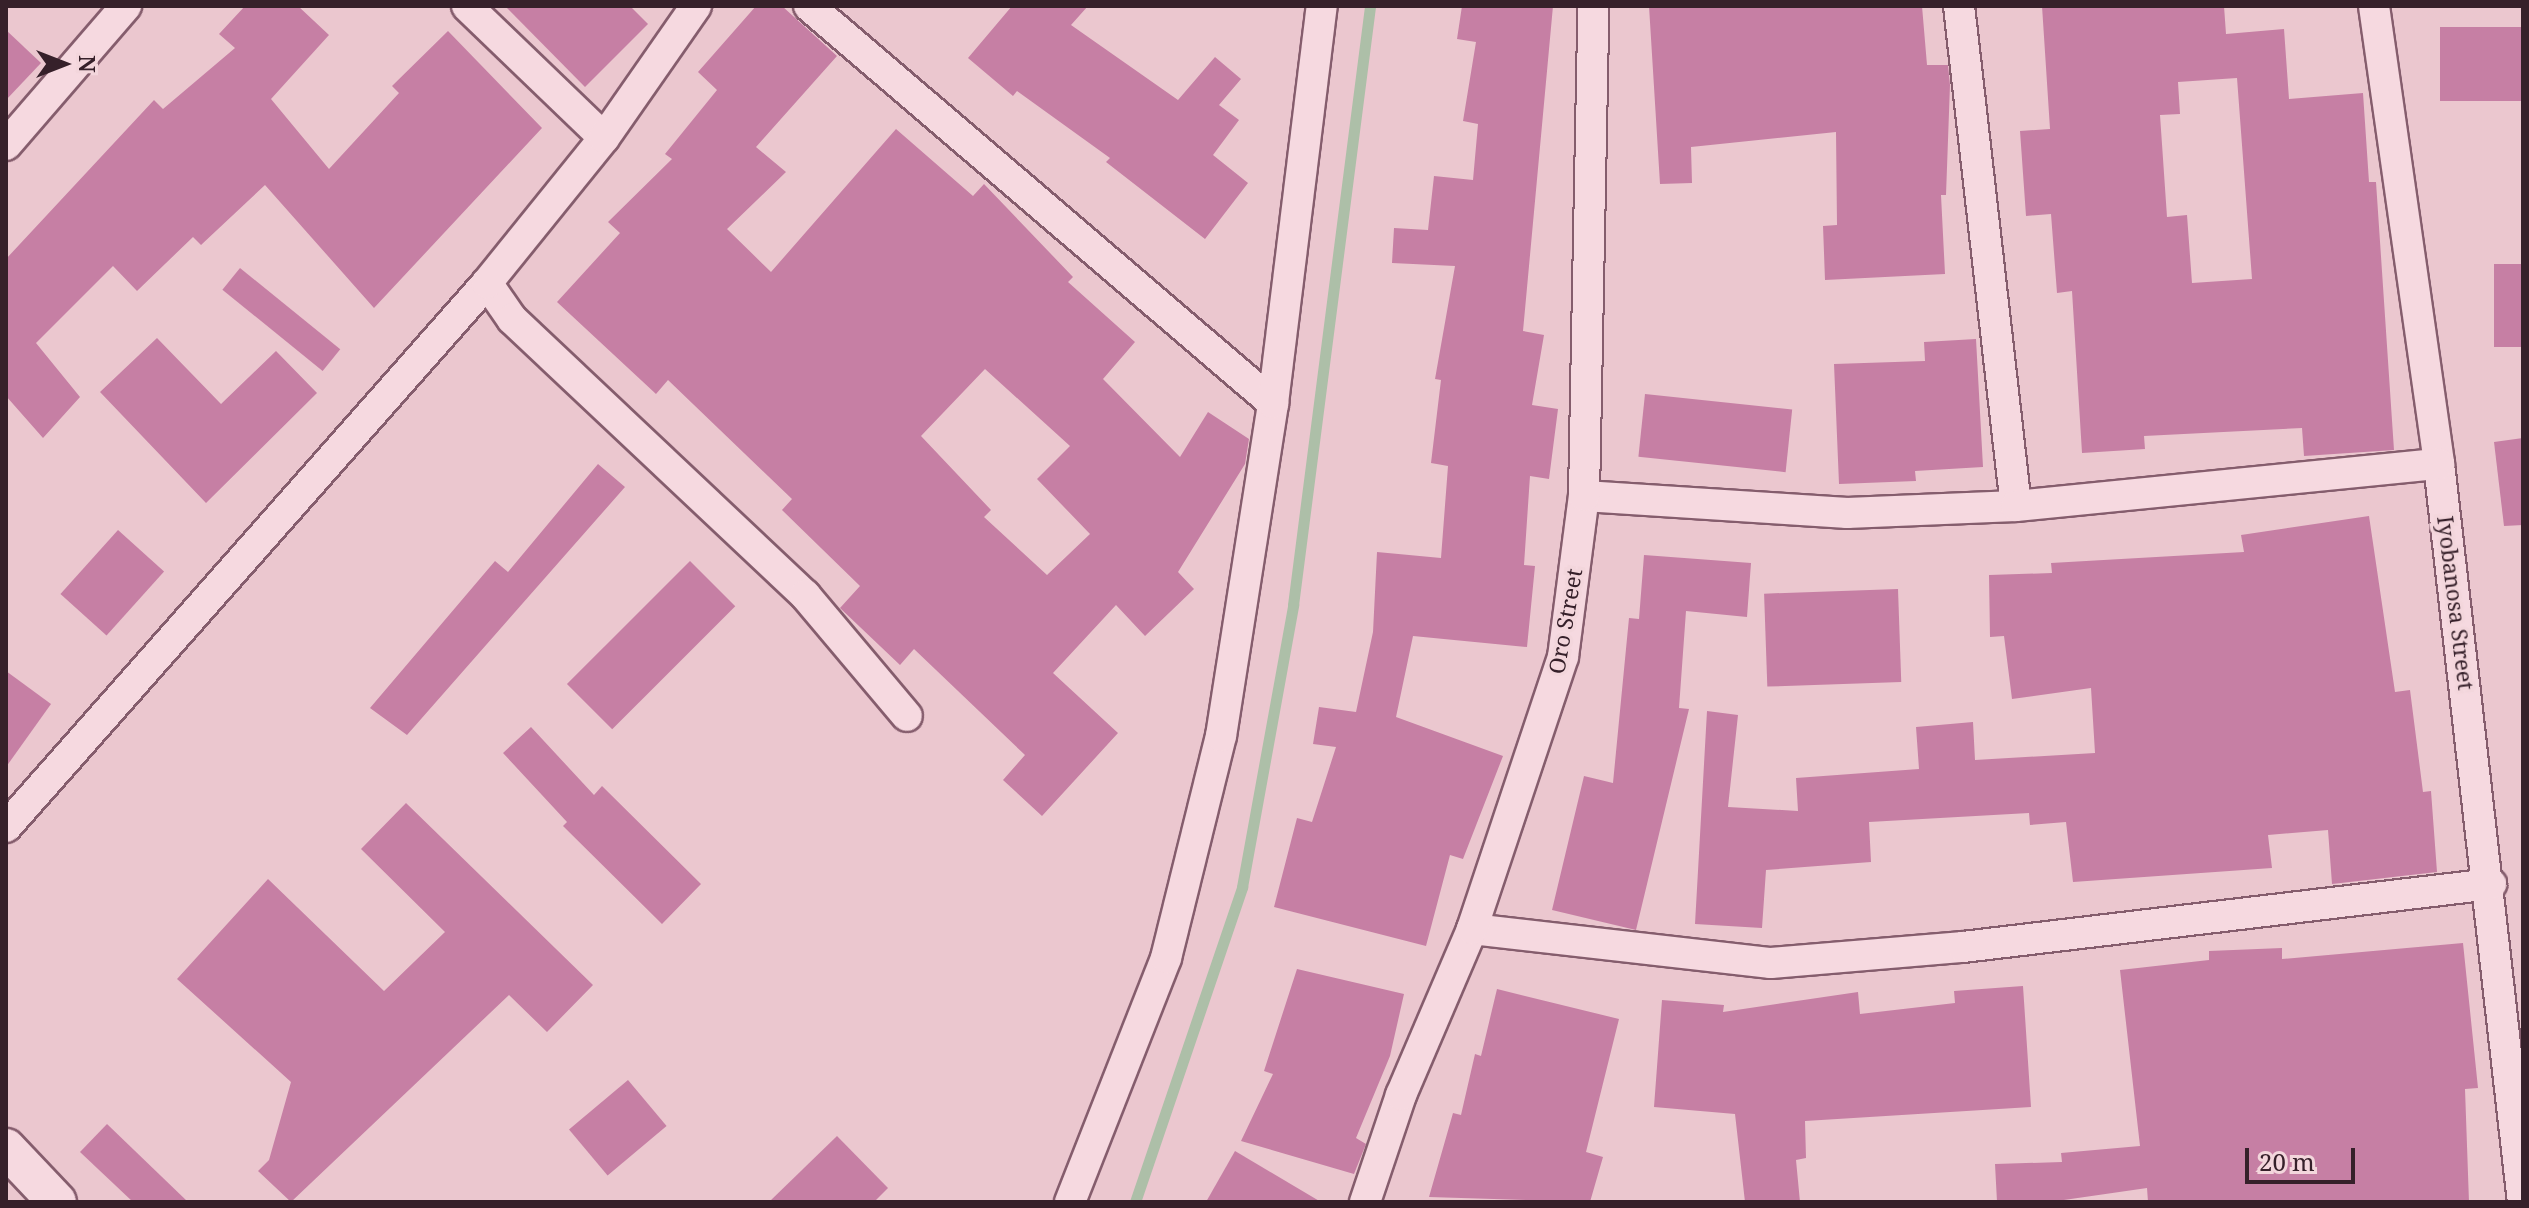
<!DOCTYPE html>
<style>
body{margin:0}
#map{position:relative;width:2529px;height:1208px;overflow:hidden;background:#ebc7cf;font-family:"Noto Serif",serif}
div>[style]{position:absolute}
.stream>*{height:11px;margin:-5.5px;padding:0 5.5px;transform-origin:5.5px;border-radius:5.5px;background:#adbfa8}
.building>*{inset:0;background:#c67fa4;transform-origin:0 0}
.roads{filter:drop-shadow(2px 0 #855d6d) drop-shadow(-2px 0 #855d6d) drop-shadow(0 2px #855d6d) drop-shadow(0 -2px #855d6d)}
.minor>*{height:30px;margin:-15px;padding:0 15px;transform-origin:15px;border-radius:15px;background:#f6d9e0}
.tertiary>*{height:38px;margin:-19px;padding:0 19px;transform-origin:19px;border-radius:19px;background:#f6d9e0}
span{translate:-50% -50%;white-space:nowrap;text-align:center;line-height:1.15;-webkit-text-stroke:7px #f3d6dc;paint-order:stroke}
.street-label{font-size:22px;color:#36202a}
.frame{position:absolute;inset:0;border:8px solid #36202a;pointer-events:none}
.north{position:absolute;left:24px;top:24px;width:80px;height:80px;-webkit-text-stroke:6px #f3d6dc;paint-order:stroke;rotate:90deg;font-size:22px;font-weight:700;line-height:32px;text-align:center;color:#36202a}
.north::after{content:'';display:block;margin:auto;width:28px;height:36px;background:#36202a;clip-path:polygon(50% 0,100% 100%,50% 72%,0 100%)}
.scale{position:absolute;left:2245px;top:1148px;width:110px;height:36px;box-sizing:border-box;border:4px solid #36202a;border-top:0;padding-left:10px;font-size:24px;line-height:28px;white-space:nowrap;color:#36202a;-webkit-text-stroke:6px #f3d6dc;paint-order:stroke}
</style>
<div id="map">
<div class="stream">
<div style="left:1135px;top:1202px;width:333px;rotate:-71.2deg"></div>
<div style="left:1242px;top:887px;width:287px;rotate:-79.7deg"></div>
<div style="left:1293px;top:605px;width:604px;rotate:-82.67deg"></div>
</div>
<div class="building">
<div style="clip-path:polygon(245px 6px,298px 6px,329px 35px,271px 99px,329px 169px,399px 93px,392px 86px,448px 31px,542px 128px,374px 308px,265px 185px,201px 245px,193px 237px,137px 291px,113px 266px,36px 343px,80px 397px,43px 438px,6px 396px,6px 259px,154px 100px,163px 109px,235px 48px,219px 34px)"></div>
<div style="clip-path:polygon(505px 6px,630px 6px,648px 24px,585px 87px)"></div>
<div style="clip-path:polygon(evenodd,756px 6px,782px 6px,837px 56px,756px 147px,786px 172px,727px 229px,771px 272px,896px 129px,973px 196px,984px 184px,1073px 277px,1068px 282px,1135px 342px,1103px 379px,1180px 457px,1208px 412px,1249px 439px,1245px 464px,1178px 572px,1194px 589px,1145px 636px,1116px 605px,1053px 673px,1118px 733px,1042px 816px,1003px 780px,1025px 755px,914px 649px,900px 665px,840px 608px,860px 586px,782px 510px,792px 499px,668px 380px,656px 394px,557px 302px,620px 233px,608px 222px,672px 159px,665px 154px,717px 90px,698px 72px,756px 6px,985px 369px,1070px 446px,1037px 479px,1090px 534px,1047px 575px,984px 517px,991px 510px,921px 436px,985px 369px)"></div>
<div style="clip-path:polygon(1012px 6px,1088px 6px,1071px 25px,1178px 100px,1215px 57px,1241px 79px,1219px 105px,1239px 120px,1213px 155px,1248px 183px,1205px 239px,1106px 162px,1110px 158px,1017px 91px,1013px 96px,968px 58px)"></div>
<div style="clip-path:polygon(1462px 6px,1553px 6px,1523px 331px,1544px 335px,1532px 405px,1558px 409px,1549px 479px,1530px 476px,1524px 565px,1535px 566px,1527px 647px,1413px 636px,1396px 717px,1503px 756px,1463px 859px,1450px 855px,1426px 946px,1274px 907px,1297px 818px,1312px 822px,1336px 747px,1313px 744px,1319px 707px,1356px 712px,1373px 632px,1377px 552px,1441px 558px,1448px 466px,1431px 463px,1441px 380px,1435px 379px,1455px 266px,1392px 263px,1394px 228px,1428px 230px,1434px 176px,1473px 180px,1478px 124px,1463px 121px,1476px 42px,1457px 39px)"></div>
<div style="clip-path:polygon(1649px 6px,1922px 6px,1927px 65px,1948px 65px,1950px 85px,1946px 195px,1941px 195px,1945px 274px,1825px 280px,1823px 226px,1837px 225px,1836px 132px,1691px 147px,1692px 183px,1660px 184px)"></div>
<div style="clip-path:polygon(evenodd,2042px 6px,2224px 6px,2226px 34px,2284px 29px,2289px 99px,2363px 93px,2369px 182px,2376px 182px,2394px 450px,2304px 456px,2302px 428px,2144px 436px,2145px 449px,2082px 453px,2072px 291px,2057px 293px,2051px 214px,2026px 216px,2020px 131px,2050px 129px,2042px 6px,2237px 78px,2252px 279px,2192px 283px,2187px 215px,2167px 217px,2160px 115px,2180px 114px,2178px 82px,2237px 78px)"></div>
<div style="left:2440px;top:27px;width:83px;height:74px"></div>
<div style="clip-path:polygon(6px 30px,41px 63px,6px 100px)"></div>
<div style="left:2523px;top:264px;width:83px;height:29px;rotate:90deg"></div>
<div style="left:240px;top:268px;width:129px;height:28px;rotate:39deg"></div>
<div style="clip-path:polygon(157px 338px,221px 404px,276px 351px,317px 393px,206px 503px,100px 392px)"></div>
<div style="clip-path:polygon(1976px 339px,1983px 467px,1915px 471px,1916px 481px,1839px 484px,1834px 364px,1925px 361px,1924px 342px)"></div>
<div style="left:1645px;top:394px;width:148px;height:63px;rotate:6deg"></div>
<div style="clip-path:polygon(2523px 438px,2523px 525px,2504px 526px,2494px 442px)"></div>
<div style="clip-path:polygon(598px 464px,625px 487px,407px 735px,370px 708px,495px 561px,508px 572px)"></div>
<div style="clip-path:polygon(2369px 516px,2395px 692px,2410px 690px,2423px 792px,2431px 791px,2437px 872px,2332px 884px,2328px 830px,2268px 835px,2272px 868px,2073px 882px,2066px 822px,2030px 825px,2029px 813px,1869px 822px,1871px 862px,1766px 870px,1762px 928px,1695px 924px,1707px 711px,1738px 715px,1728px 807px,1798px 811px,1796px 778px,1919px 769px,1916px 727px,1973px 722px,1975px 760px,2095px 753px,2091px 688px,2012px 699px,2004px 636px,1990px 637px,1989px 575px,2052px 573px,2051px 563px,2244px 552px,2241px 535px)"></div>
<div style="left:118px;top:530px;width:62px;height:86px;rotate:42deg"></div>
<div style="clip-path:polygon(1644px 555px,1751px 563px,1747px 617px,1686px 611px,1679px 708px,1689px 709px,1636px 930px,1552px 910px,1584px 776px,1613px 783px,1629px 618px,1639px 619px)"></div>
<div style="left:690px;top:561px;width:64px;height:174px;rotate:45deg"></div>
<div style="left:1898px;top:589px;width:93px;height:134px;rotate:88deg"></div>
<div style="clip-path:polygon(6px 671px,51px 704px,6px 767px)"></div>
<div style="clip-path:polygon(531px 727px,594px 795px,602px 786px,701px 884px,662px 924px,563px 826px,567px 822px,503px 753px)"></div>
<div style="clip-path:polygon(406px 803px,593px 985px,547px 1032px,509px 995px,291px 1202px,258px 1171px,269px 1160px,291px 1082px,177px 979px,268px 879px,384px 991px,445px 932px,361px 849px)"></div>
<div style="clip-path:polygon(2463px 943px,2478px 1088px,2465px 1089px,2469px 1202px,2148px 1202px,2147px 1188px,2050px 1202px,1997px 1202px,1995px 1164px,2062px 1162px,2061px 1153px,2140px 1146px,2120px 970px,2209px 960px,2209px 951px,2282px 948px,2282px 959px)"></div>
<div style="clip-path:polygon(1297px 969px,1404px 994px,1390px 1056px,1356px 1138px,1366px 1144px,1354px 1174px,1241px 1141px,1273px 1074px,1264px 1071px)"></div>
<div style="clip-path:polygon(2023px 986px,2031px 1107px,1805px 1121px,1806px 1158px,1796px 1160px,1800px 1202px,1745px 1202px,1735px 1114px,1654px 1107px,1662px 1000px,1724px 1005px,1723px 1012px,1858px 992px,1860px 1014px,1955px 1003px,1954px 991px)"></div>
<div style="clip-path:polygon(1497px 989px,1619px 1019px,1586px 1152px,1603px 1157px,1590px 1202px,1429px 1197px,1453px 1113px,1461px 1115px,1475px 1054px,1481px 1056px)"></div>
<div style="left:628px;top:1080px;width:60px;height:77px;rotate:50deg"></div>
<div style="clip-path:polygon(107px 1124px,188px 1202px,133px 1202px,80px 1152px)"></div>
<div style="clip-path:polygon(837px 1136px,888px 1188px,874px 1202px,769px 1202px)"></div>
<div style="clip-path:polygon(1235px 1151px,1321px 1202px,1206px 1202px)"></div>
</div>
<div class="roads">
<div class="minor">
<div style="left:467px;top:6px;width:190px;rotate:43.9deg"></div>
<div style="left:809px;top:6px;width:611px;rotate:40.55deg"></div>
<div style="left:1959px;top:6px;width:503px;rotate:83.5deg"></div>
<div style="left:2374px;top:6px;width:463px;rotate:81.9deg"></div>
<div style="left:2439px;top:464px;width:743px;rotate:83.51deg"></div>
<div style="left:6px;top:145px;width:184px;rotate:-49.2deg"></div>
<div style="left:487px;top:283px;width:44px;rotate:55.2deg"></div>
<div style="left:512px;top:319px;width:403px;rotate:43.3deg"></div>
<div style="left:805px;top:595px;width:158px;rotate:49.9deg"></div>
<div style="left:1584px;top:496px;width:264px;rotate:3.7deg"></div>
<div style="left:1847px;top:513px;width:169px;rotate:-2.4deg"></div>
<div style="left:2016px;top:506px;width:425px;rotate:-5.7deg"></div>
<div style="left:6px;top:827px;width:726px;rotate:-48.52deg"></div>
<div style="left:487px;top:283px;width:186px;rotate:-51.1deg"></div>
<div style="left:604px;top:138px;width:161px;rotate:-55.1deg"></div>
<div style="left:1472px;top:929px;width:301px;rotate:6.5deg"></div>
<div style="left:1771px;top:963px;width:193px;rotate:-4.8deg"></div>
<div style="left:1963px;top:947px;width:532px;rotate:-6.8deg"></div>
<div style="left:1070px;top:1202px;width:262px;rotate:-68.5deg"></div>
<div style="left:1166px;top:958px;width:229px;rotate:-76.1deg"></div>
<div style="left:1221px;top:736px;width:337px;rotate:-81.1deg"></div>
<div style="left:1273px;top:403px;width:400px;rotate:-83deg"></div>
<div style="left:1365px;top:1202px;width:113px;rotate:-71.4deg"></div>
<div style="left:1401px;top:1095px;width:181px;rotate:-66.8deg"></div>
<div style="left:1472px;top:929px;width:287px;rotate:-71.5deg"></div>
<div style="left:1563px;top:657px;width:162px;rotate:-82.6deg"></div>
<div style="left:1584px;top:496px;width:490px;rotate:-88.9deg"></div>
</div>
<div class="tertiary">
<div style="left:6px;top:1148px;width:74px;rotate:46.6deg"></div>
</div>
</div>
<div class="street-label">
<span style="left:2456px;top:603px;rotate:83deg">Iyobanosa Street</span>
<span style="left:1565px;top:621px;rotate:-80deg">Oro Street</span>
</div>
<div class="frame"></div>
<div class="north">N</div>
<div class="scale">20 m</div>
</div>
